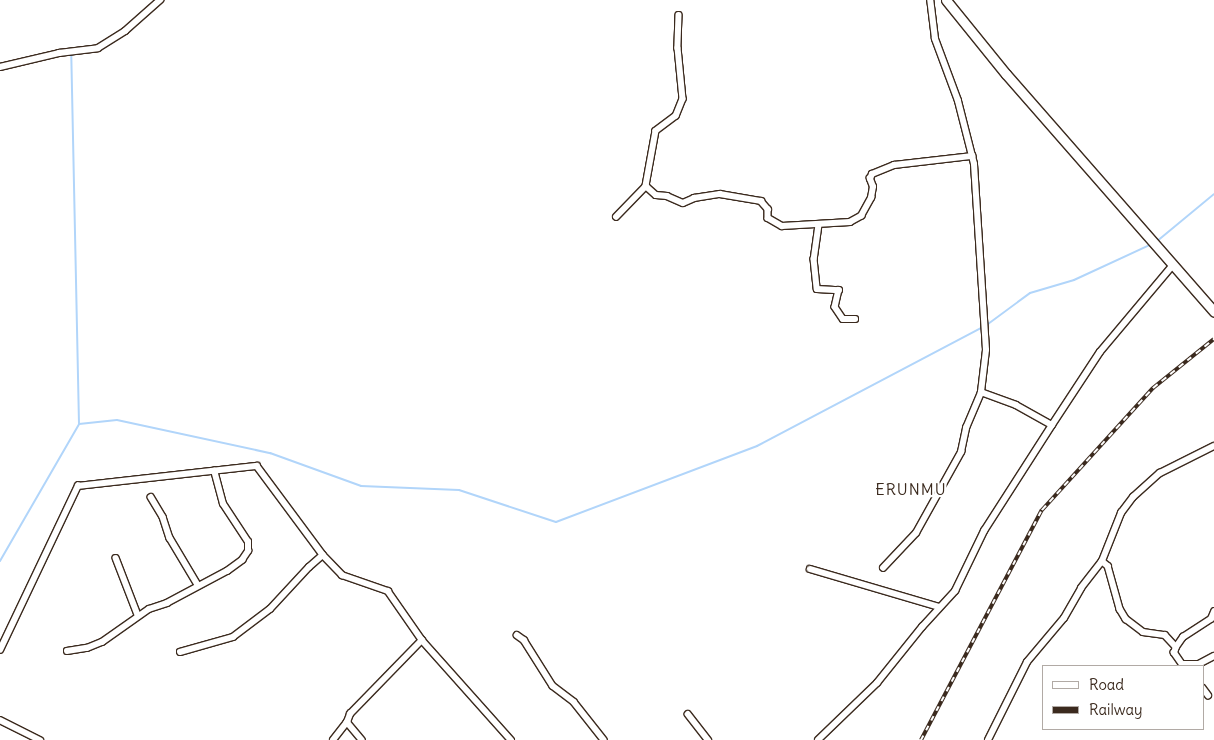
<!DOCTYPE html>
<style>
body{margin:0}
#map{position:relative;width:1214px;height:740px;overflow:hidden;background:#fff;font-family:Delius,sans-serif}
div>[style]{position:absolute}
.stream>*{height:2px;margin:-1px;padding:0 1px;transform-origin:1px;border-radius:1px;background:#b1d5fa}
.roads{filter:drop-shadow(1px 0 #3b2a1e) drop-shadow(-1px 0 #3b2a1e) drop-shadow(0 1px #3b2a1e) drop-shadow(0 -1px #3b2a1e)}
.street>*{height:5.5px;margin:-2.75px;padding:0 2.75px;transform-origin:2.75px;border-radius:2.75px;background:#fff}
.secondary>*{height:9px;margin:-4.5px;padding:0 4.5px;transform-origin:4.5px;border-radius:4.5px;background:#fff}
.rail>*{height:4px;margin-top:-2px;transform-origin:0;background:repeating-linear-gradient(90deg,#fff 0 5.5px,#3b2a1e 0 11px);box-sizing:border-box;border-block:1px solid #3b2a1e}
span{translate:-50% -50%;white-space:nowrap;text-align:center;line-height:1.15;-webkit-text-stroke:4.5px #fff;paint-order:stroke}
.quarter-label{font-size:16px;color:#3b2a1e;letter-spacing:1px}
.legend{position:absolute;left:1042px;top:665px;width:162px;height:65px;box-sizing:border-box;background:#fff;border:1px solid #b1aaa5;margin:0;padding:6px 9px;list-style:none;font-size:15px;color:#3b2a1e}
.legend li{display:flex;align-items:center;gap:10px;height:25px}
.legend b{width:25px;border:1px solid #b1aaa5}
</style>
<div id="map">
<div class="stream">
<div style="left:1156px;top:242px;width:75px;rotate:-39.6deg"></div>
<div style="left:79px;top:424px;width:38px;rotate:-6deg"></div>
<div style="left:117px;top:420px;width:157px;rotate:12.2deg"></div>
<div style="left:270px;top:453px;width:97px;rotate:19.9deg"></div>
<div style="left:361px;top:486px;width:98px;rotate:2.3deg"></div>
<div style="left:459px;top:490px;width:102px;rotate:18.3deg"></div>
<div style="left:556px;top:522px;width:215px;rotate:-20.7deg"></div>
<div style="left:757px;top:446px;width:261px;rotate:-27.8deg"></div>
<div style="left:988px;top:324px;width:52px;rotate:-36.4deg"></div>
<div style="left:1030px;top:293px;width:46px;rotate:-16.5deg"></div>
<div style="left:1074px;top:280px;width:86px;rotate:-24.8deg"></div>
<div style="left:0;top:561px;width:158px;rotate:-60deg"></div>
<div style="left:79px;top:424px;width:371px;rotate:-91.2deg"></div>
</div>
<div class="roads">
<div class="street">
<div style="left:679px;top:15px;width:33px;rotate:92deg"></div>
<div style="left:678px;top:48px;width:51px;rotate:84.4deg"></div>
<div style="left:683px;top:99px;width:18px;rotate:112deg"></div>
<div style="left:676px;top:116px;width:25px;rotate:143deg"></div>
<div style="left:656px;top:131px;width:56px;rotate:100.3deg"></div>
<div style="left:646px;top:186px;width:13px;rotate:42deg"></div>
<div style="left:656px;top:195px;width:11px;rotate:5deg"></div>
<div style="left:667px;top:196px;width:17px;rotate:24deg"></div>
<div style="left:683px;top:203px;width:12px;rotate:-24deg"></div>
<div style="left:694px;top:198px;width:26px;rotate:-9deg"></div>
<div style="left:720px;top:194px;width:42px;rotate:9.7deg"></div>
<div style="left:761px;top:201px;width:11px;rotate:49deg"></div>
<div style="left:768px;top:209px;width:9px;rotate:90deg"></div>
<div style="left:768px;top:218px;width:16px;rotate:30deg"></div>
<div style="left:782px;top:226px;width:68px;rotate:-3.4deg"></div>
<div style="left:850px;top:222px;width:13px;rotate:-29deg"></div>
<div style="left:861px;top:216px;width:21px;rotate:-61deg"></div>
<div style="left:871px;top:198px;width:11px;rotate:-80deg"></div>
<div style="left:873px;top:187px;width:9px;rotate:-111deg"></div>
<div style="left:870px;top:179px;width:5px;rotate:-68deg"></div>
<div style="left:872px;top:174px;width:24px;rotate:-22deg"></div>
<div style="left:894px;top:165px;width:79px;rotate:-6.6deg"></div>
<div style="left:0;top:67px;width:61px;rotate:-13.3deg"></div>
<div style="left:59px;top:53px;width:39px;rotate:-7deg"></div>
<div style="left:98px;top:48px;width:32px;rotate:-32deg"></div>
<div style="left:125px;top:31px;width:47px;rotate:-41.5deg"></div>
<div style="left:616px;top:217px;width:43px;rotate:-45.9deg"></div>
<div style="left:819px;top:225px;width:34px;rotate:98deg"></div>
<div style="left:814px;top:259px;width:30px;rotate:84deg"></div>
<div style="left:817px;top:289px;width:22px;rotate:3deg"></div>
<div style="left:839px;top:290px;width:17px;rotate:103deg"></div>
<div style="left:835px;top:307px;width:14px;rotate:56deg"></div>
<div style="left:843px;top:319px;width:12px"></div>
<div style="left:981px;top:392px;width:37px;rotate:20deg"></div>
<div style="left:1016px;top:405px;width:41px;rotate:29.1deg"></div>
<div style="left:151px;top:497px;width:23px;rotate:59deg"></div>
<div style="left:163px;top:517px;width:22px;rotate:72deg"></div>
<div style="left:170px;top:538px;width:55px;rotate:59.2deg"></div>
<div style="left:116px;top:558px;width:61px;rotate:68.9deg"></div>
<div style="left:1102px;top:561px;width:8px;rotate:40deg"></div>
<div style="left:1108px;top:566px;width:45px;rotate:74.4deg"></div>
<div style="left:1120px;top:609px;width:12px;rotate:59deg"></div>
<div style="left:1126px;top:619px;width:21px;rotate:37deg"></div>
<div style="left:1143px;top:632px;width:22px;rotate:8deg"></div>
<div style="left:1165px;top:635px;width:16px;rotate:47deg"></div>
<div style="left:883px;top:568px;width:48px;rotate:-46.7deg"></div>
<div style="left:916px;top:533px;width:93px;rotate:-60.9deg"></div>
<div style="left:961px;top:452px;width:25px;rotate:-78deg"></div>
<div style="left:966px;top:428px;width:39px;rotate:-67deg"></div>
<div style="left:981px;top:392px;width:42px;rotate:-83.2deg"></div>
<div style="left:986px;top:350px;width:186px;rotate:-93.7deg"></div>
<div style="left:974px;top:164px;width:65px;rotate:-104.3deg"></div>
<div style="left:958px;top:101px;width:66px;rotate:-110.4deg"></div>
<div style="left:935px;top:39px;width:39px;rotate:-97deg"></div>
<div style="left:810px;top:569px;width:134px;rotate:16.4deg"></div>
<div style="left:517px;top:635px;width:9px;rotate:36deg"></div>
<div style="left:524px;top:640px;width:54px;rotate:57.8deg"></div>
<div style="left:553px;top:686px;width:26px;rotate:37deg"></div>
<div style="left:574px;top:702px;width:48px;rotate:51.7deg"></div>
<div style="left:0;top:650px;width:182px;rotate:-64.6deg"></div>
<div style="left:78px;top:486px;width:180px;rotate:-6.4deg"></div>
<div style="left:257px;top:466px;width:111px;rotate:53.4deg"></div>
<div style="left:323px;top:555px;width:28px;rotate:46deg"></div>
<div style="left:342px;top:575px;width:49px;rotate:19.2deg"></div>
<div style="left:388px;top:591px;width:60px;rotate:55.2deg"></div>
<div style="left:422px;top:640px;width:134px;rotate:48.3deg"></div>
<div style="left:67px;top:651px;width:20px;rotate:-9deg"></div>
<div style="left:87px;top:648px;width:16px;rotate:-22deg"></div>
<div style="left:102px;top:642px;width:57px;rotate:-35.1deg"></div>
<div style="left:149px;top:609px;width:19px;rotate:-18deg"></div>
<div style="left:167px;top:603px;width:68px;rotate:-28.1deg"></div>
<div style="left:227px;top:571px;width:19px;rotate:-36deg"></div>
<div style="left:242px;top:560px;width:11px;rotate:-56deg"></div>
<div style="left:248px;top:551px;width:9px;rotate:-90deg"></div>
<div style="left:248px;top:542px;width:45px;rotate:-123.3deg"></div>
<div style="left:223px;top:504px;width:34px;rotate:-105deg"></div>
<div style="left:180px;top:652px;width:55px;rotate:-15.8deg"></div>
<div style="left:233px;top:637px;width:46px;rotate:-37.1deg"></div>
<div style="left:270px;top:609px;width:57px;rotate:-47.1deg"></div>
<div style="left:309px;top:567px;width:18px;rotate:-41deg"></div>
<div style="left:1182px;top:664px;width:17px"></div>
<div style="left:1199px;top:664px;width:17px;rotate:-28deg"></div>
<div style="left:1183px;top:666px;width:16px;rotate:-125deg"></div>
<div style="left:1174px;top:653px;width:6px;rotate:-72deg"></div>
<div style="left:1176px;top:647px;width:12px;rotate:-55deg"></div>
<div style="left:1183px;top:637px;width:33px;rotate:-33deg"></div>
<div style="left:1211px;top:619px;width:8px;rotate:-67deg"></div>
<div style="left:1203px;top:688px;width:9px;rotate:54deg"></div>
<div style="left:688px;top:714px;width:33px;rotate:52deg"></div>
<div style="left:0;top:720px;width:45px;rotate:26.6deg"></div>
<div style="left:347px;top:722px;width:23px;rotate:50deg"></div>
<div style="left:333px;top:740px;width:23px;rotate:-52deg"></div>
<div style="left:347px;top:722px;width:9px;rotate:-69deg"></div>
<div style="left:350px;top:714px;width:103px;rotate:-45.8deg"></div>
<div style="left:818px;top:740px;width:82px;rotate:-44deg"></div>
<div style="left:877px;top:683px;width:72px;rotate:-51.2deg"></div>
<div style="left:922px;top:627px;width:49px;rotate:-47.5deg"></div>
<div style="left:955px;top:591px;width:67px;rotate:-64.2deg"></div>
<div style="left:984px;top:531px;width:126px;rotate:-57.3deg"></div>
<div style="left:1052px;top:425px;width:87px;rotate:-56.7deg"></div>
<div style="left:1100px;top:352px;width:114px;rotate:-50deg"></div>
<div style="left:988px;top:740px;width:87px;rotate:-63.4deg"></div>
<div style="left:1027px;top:662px;width:57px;rotate:-49.9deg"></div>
<div style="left:1064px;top:618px;width:34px;rotate:-60deg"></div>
<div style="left:1081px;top:588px;width:34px;rotate:-52deg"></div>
<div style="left:1102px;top:561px;width:52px;rotate:-68.4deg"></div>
<div style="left:1121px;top:513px;width:20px;rotate:-53deg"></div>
<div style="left:1133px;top:497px;width:36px;rotate:-42deg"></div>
<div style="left:1160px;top:473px;width:60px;rotate:-26.6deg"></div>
</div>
<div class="secondary">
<div style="left:946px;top:0;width:95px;rotate:51deg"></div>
<div style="left:1006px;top:74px;width:316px;rotate:48.8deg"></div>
</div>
</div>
<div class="rail">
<div style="left:921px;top:740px;width:260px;rotate:-62.3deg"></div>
<div style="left:1042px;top:510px;width:165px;rotate:-47.7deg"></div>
<div style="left:1153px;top:388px;width:78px;rotate:-38.8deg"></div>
</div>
<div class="quarter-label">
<span style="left:911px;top:489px">ERUNMU</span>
</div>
<ul class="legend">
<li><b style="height:6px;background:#fff"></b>Road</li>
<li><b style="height:6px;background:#3b2a1e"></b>Railway</li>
</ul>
</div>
